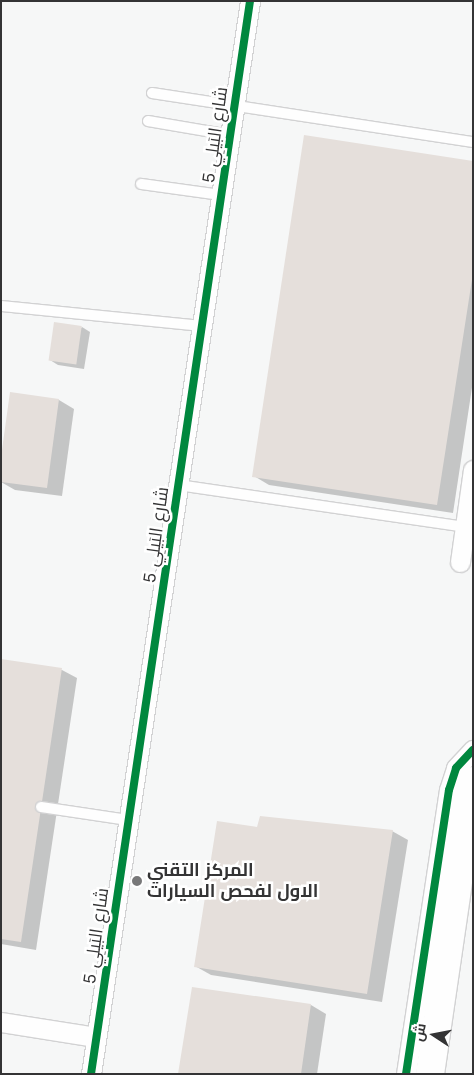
<!DOCTYPE html>
<meta charset="utf-8">
<style>
body{margin:0}
#map{position:relative;width:474px;height:1075px;overflow:hidden;background:#f6f7f7;font-family:"Work Sans",Cairo,sans-serif}
div>[style]{position:absolute}
.shadow>*{inset:0;background:#0003}
.building>*{inset:0;background:#e5dfdb;transform-origin:0 0}
.roads{filter:drop-shadow(1px 0 #d2d2d3) drop-shadow(-1px 0 #d2d2d3) drop-shadow(0 1px #d2d2d3) drop-shadow(0 -1px #d2d2d3)}
.service>*{height:10px;margin:-5px;padding:0 5px;transform-origin:5px;border-radius:5px;background:#fefefe}
.minor>*{height:19px;margin:-9.5px;padding:0 9.5px;transform-origin:9.5px;border-radius:9.5px;background:#fefefe}
.secondary>*{height:28px;margin:-14px;padding:0 14px;transform-origin:14px;border-radius:14px;background:#fefefe}
.cycleway>*{height:8px;margin:-4px;padding:0 4px;transform-origin:4px;border-radius:4px;background:#00873e}
.dots>*{width:14px;height:14px;translate:-50% -50%;box-sizing:border-box;border:2px solid #fff;border-radius:50%}
span{translate:-50% -50%;white-space:nowrap;text-align:center;line-height:1.15;-webkit-text-stroke:5px #fff;paint-order:stroke}
.street-label{font-size:18px;color:#343435}
.poi-label{font-size:18px;color:#343435;font-weight:700}
.left{translate:0 -50%;text-align:left}
.frame{position:absolute;inset:0;border:2px solid #343435;pointer-events:none}
.north{position:absolute;left:409px;top:1010px;width:50px;height:50px;-webkit-text-stroke:4px #fff;paint-order:stroke;rotate:281deg;font-size:14px;font-weight:700;line-height:20px;text-align:center;color:#343435}
.north::after{content:'';display:block;margin:auto;width:18px;height:22px;background:#343435;clip-path:polygon(50% 0,100% 100%,50% 72%,0 100%)}
</style>
<div id="map">
<div class="shadow">
<div style="clip-path:polygon(473px 162px,473px 381px,453px 513px,269px 485px,254px 476px)"></div>
<div style="clip-path:polygon(82px 327px,90px 332px,84px 369px,58px 365px,50px 360px)"></div>
<div style="clip-path:polygon(11px 393px,59px 400px,74px 409px,62px 496px,15px 490px,1px 482px)"></div>
<div style="clip-path:polygon(1px 661px,62px 670px,77px 678px,36px 950px,1px 944px)"></div>
<div style="clip-path:polygon(258px 829px,392px 831px,408px 840px,382px 1002px,211px 975px,195px 966px)"></div>
<div style="clip-path:polygon(311px 1005px,326px 1014px,317px 1074px,179px 1074px)"></div>
</div>
<div class="building">
<div style="clip-path:polygon(304px 135px,473px 161px,473px 273px,437px 505px,252px 477px)"></div>
<div style="left:54px;top:322px;width:28px;height:39px;rotate:8deg"></div>
<div style="clip-path:polygon(10px 392px,59px 399px,47px 488px,1px 482px,1px 457px)"></div>
<div style="clip-path:polygon(1px 659px,62px 668px,21px 942px,1px 939px)"></div>
<div style="clip-path:polygon(260px 816px,393px 830px,367px 994px,194px 967px,217px 821px,257px 827px)"></div>
<div style="clip-path:polygon(192px 987px,311px 1004px,301px 1074px,178px 1074px)"></div>
</div>
<div class="roads">
<div class="service">
<div style="left:152px;top:93px;width:325px;rotate:8.7deg"></div>
<div style="left:148px;top:121px;width:83px;rotate:9.7deg"></div>
<div style="left:141px;top:184px;width:81px;rotate:7.8deg"></div>
<div style="left:1px;top:306px;width:202px;rotate:5.7deg"></div>
<div style="left:178px;top:485px;width:290px;rotate:8.3deg"></div>
<div style="left:41px;top:807px;width:88px;rotate:8.5deg"></div>
</div>
<div class="minor">
<div style="left:460px;top:562px;width:93px;rotate:-82deg"></div>
<div style="left:1px;top:1022px;width:96px;rotate:9deg"></div>
<div style="left:91px;top:1074px;width:1085px;rotate:-81.57deg"></div>
<div style="left:406px;top:1074px;width:287px;rotate:-81.4deg"></div>
<div style="left:449px;top:790px;width:23px;rotate:-72deg"></div>
<div style="left:456px;top:768px;width:25px;rotate:-47deg"></div>
</div>
<div class="secondary">
<div style="left:430px;top:1074px;width:296px;rotate:-81.7deg"></div>
</div>
</div>
<div class="cycleway">
<div style="left:91px;top:1074px;width:1085px;rotate:-81.57deg"></div>
<div style="left:406px;top:1074px;width:287px;rotate:-81.4deg"></div>
<div style="left:449px;top:790px;width:23px;rotate:-72deg"></div>
<div style="left:456px;top:768px;width:25px;rotate:-47deg"></div>
</div>
<div class="dots">
<div style="left:137px;top:881px;background:#787879"></div>
</div>
<div class="street-label">
<span style="left:215px;top:135px;rotate:-82deg">شارع البَيلِي 5</span>
<span style="left:156px;top:535px;rotate:-82deg">شارع البَيلِي 5</span>
<span style="left:96px;top:936px;rotate:-82deg">شارع البَيلِي 5</span>
</div>
<div class="poi-label">
<span class="left" style="left:147px;top:881px">المركز التقني<br>الاول لفحص السيارات</span>
</div>
<div class="frame"></div>
<div class="north">ش</div>
</div>
